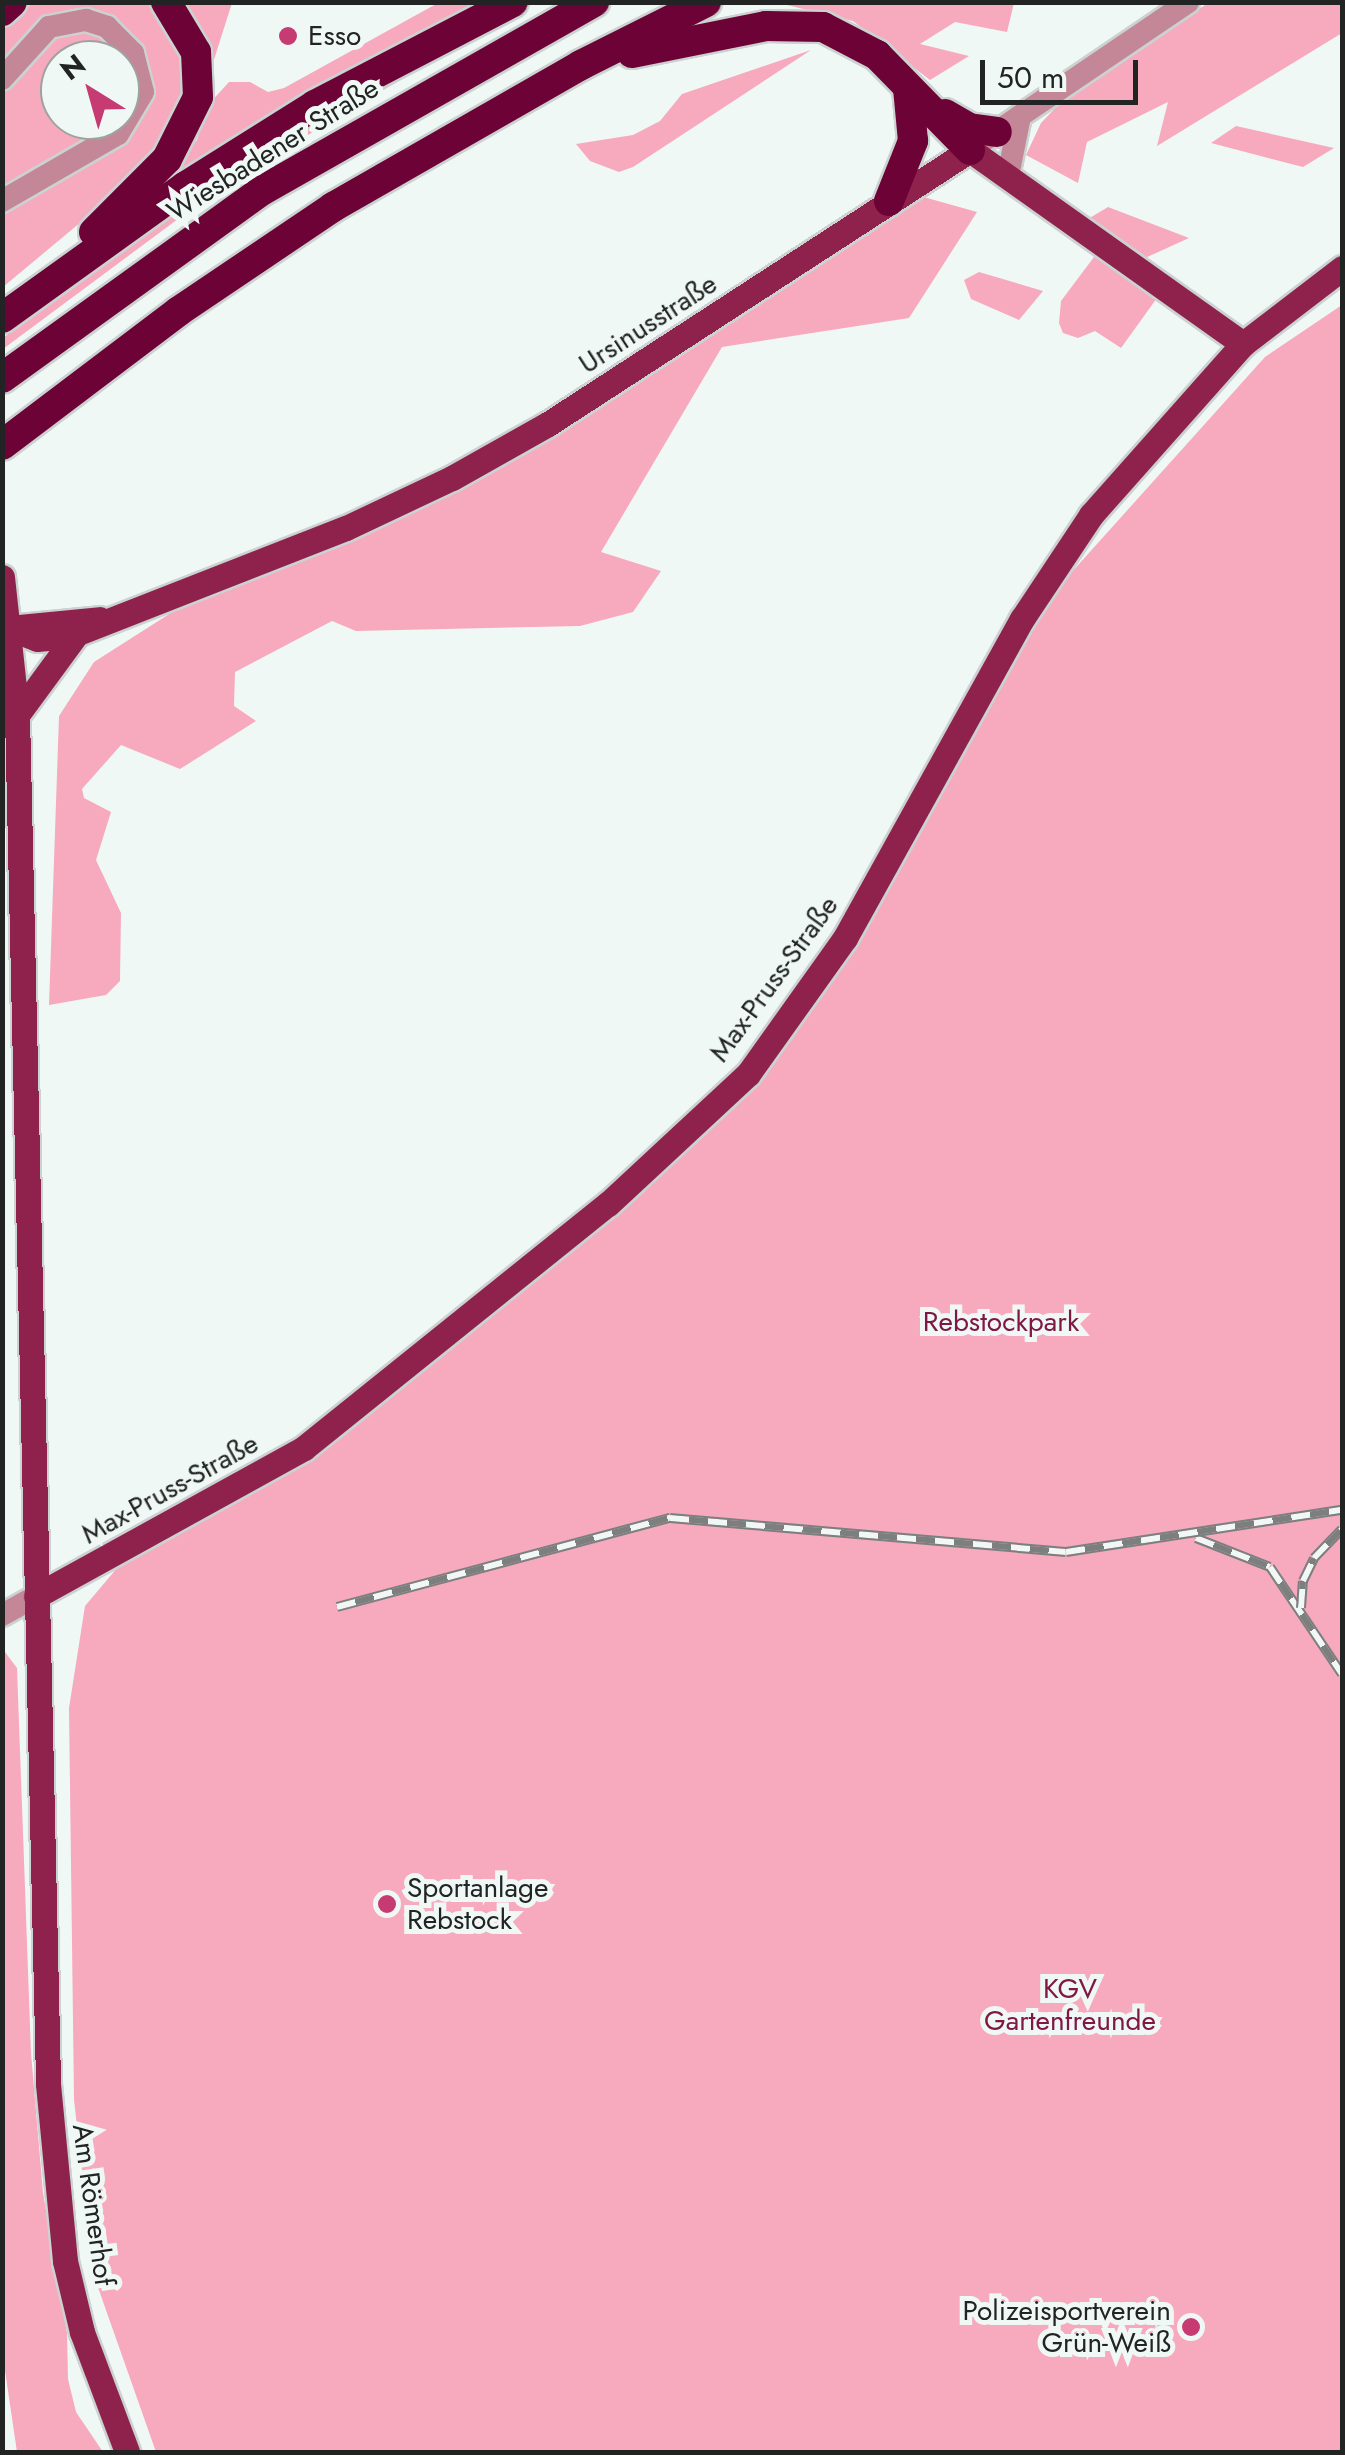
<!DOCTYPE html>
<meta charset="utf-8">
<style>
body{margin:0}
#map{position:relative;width:1345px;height:2455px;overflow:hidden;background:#f0f8f6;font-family:Jost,sans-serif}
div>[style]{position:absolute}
.green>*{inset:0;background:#f7a9be}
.roads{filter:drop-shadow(2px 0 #cbd2d0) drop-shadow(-2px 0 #cbd2d0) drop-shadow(0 2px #cbd2d0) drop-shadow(0 -2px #cbd2d0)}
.minor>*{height:22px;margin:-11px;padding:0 11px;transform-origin:11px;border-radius:11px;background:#c48798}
.major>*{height:25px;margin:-12.5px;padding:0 12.5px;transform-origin:12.5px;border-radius:12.5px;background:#8e224d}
.highway>*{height:30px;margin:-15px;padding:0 15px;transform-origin:15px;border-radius:15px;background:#6c0235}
.rail>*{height:10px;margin-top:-5px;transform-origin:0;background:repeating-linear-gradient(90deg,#f0f8f6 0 19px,#7b807f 0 38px);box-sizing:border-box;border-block:2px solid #7b807f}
.dots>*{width:28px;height:28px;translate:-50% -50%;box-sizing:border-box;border:5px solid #f0f8f6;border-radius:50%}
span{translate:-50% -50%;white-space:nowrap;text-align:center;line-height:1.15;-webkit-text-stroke:10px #f0f8f6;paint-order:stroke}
.poi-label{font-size:28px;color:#222424}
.left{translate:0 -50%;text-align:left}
.right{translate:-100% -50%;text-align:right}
.street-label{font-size:28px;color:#222424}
.park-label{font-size:28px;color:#801843}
.frame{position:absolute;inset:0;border:5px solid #222424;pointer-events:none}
.north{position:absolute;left:40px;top:40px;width:100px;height:100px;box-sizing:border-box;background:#f0f8f6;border:2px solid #9ea3a2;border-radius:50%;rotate:323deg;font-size:28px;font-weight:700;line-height:40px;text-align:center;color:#222424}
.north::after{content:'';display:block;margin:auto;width:35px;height:45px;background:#c63b71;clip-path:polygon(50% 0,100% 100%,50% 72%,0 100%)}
.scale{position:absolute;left:980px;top:60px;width:158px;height:45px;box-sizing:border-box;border:5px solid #222424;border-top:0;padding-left:12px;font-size:30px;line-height:35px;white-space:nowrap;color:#222424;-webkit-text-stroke:8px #f0f8f6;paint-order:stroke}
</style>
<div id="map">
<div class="green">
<div style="clip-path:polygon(evenodd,33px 3px,149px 3px,167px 18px,188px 71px,176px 128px,123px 187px,3px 287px,2px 25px,33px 3px,60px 60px,120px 60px,120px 120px,60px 120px,60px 60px)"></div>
<div style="clip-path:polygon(179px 3px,232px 3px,210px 72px)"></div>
<div style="clip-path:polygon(438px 3px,475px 3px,306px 93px,148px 196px,197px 140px,208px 105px,229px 82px,250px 82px,268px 92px,284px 88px)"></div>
<div style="clip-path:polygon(1014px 3px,1007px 32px,955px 22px,920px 44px,969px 56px,930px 80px,853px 21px,787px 5px)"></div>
<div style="clip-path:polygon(1208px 3px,1342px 3px,1342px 33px,1157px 146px,1168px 102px,1087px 142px,1078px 183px,1026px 155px,1041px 123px,1064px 99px)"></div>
<div style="clip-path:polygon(484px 30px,221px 187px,3px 349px,3px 338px,97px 265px,274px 144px)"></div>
<div style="clip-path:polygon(811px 50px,633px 167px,619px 172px,590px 161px,576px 144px,633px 135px,660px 121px,682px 94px)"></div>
<div style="clip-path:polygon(1236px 126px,1334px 148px,1303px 167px,1211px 143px)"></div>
<div style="clip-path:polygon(920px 196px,977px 212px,909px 318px,722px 347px,601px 552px,661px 571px,633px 612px,580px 626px,356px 631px,332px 621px,235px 672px,234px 706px,256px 721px,180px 769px,121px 745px,82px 789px,84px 798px,111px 812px,96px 860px,121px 913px,120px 981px,106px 995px,49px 1005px,59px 716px,94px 662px,188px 602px,474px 482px,630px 389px)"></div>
<div style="clip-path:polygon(1108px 207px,1189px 238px,1145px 258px,1088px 219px)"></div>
<div style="clip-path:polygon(1097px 253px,1157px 298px,1121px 348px,1095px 331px,1078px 338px,1063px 333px,1059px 323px,1061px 301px)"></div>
<div style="clip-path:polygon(979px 272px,1043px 291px,1019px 320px,971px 299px,964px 280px)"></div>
<div style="clip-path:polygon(1342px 305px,1342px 2452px,156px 2452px,94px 2276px,74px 2100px,69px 1708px,85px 1606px,123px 1561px,416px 1362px,629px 1202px,753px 1086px,839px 969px,1026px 623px,1265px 357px)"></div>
<div style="clip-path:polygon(2px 1648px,17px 1668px,31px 2053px,43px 2193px,67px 2333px,68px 2379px,76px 2412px,103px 2452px,17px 2452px,3px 2357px)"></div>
</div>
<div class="roads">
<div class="minor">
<div style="left:2px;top:79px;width:70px;rotate:-47.9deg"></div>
<div style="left:49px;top:27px;width:38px;rotate:-11deg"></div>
<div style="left:86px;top:20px;width:22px;rotate:18deg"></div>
<div style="left:107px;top:27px;width:37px;rotate:45deg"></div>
<div style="left:133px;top:53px;width:40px;rotate:75.6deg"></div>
<div style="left:143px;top:92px;width:49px;rotate:120.8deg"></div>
<div style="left:118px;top:134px;width:134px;rotate:150deg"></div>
<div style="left:986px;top:139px;width:244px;rotate:-34.1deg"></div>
<div style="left:1010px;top:166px;width:51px;rotate:-78.7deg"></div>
<div style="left:2px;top:1615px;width:39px;rotate:-29deg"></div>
</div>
<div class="major">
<div style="left:970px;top:150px;width:335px;rotate:35.4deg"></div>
<div style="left:2px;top:577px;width:139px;rotate:83.8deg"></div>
<div style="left:17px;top:715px;width:1369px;rotate:88.7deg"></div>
<div style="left:48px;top:2084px;width:178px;rotate:84.5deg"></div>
<div style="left:65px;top:2261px;width:73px;rotate:76.5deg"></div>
<div style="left:82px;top:2332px;width:128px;rotate:69.4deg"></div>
<div style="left:9px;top:628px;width:30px;rotate:21deg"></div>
<div style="left:37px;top:639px;width:33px;rotate:-5deg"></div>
<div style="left:70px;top:636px;width:296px;rotate:-21.4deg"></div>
<div style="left:346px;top:528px;width:117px;rotate:-25.3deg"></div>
<div style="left:452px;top:478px;width:110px;rotate:-29.4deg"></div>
<div style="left:548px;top:424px;width:503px;rotate:-33deg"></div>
<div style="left:9px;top:628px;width:91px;rotate:-5.6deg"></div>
<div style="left:17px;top:715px;width:103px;rotate:-53.7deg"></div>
<div style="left:36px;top:1596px;width:306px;rotate:-28.9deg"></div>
<div style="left:304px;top:1448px;width:390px;rotate:-38.8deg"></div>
<div style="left:608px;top:1204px;width:191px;rotate:-42.9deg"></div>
<div style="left:748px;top:1074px;width:167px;rotate:-54.5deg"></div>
<div style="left:845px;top:938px;width:365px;rotate:-61deg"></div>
<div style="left:1022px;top:619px;width:125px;rotate:-56.4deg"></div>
<div style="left:1091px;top:515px;width:229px;rotate:-48.4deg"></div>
<div style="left:1243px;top:344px;width:125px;rotate:-37.5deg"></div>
</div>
<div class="highway">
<div style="left:2px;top:11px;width:13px;rotate:-42deg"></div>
<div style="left:632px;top:53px;width:137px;rotate:-11.4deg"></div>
<div style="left:766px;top:26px;width:57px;rotate:1deg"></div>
<div style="left:823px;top:27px;width:61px;rotate:27.4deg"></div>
<div style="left:877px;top:55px;width:133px;rotate:45.6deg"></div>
<div style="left:945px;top:114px;width:28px;rotate:30deg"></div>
<div style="left:969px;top:128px;width:28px;rotate:8deg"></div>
<div style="left:889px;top:201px;width:65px;rotate:-68.2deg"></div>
<div style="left:913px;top:141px;width:53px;rotate:-95.4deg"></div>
<div style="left:94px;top:232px;width:103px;rotate:-45deg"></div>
<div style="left:167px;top:159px;width:69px;rotate:-63.4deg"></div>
<div style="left:198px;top:97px;width:45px;rotate:-92.5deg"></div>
<div style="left:196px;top:52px;width:58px;rotate:-121deg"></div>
<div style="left:2px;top:318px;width:226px;rotate:-35.7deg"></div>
<div style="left:186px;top:186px;width:152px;rotate:-32.1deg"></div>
<div style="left:315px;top:105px;width:223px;rotate:-27.5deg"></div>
<div style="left:2px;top:378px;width:322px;rotate:-35.8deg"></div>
<div style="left:263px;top:190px;width:381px;rotate:-29.6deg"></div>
<div style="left:2px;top:445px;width:222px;rotate:-37.1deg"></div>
<div style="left:179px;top:311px;width:186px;rotate:-34deg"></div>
<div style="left:333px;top:207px;width:286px;rotate:-29.8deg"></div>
<div style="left:581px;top:65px;width:140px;rotate:-26.7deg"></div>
</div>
</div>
<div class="rail">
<div style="left:1196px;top:1538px;width:79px;rotate:21.4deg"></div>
<div style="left:1270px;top:1567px;width:129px;rotate:56.1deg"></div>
<div style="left:337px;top:1607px;width:345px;rotate:-15deg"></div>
<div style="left:670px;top:1518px;width:397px;rotate:4.9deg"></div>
<div style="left:1066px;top:1552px;width:279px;rotate:-8.7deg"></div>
<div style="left:1301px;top:1608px;width:27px;rotate:-86deg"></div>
<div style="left:1303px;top:1581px;width:25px;rotate:-64deg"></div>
<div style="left:1314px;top:1558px;width:40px;rotate:-46deg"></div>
</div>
<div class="dots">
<div style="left:288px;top:36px;background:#c63b71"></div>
<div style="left:387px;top:1904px;background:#c63b71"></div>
<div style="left:1191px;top:2327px;background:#c63b71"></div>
</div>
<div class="poi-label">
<span class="left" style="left:308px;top:36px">Esso</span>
<span class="left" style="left:407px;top:1904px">Sportanlage<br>Rebstock</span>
<span class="right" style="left:1171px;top:2327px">Polizeisportverein<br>Grün-Weiß</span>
</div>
<div class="street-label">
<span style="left:273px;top:150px;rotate:-32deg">Wiesbadener Straße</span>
<span style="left:648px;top:324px;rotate:-33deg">Ursinusstraße</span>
<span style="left:774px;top:979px;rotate:-54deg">Max-Pruss-Straße</span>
<span style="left:170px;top:1489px;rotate:-29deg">Max-Pruss-Straße</span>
<span style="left:93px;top:2205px;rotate:82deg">Am Römerhof</span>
</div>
<div class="park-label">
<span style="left:1001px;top:1322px">Rebstockpark</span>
<span style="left:1070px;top:2005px">KGV<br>Gartenfreunde</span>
</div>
<div class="frame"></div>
<div class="north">N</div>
<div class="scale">50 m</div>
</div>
